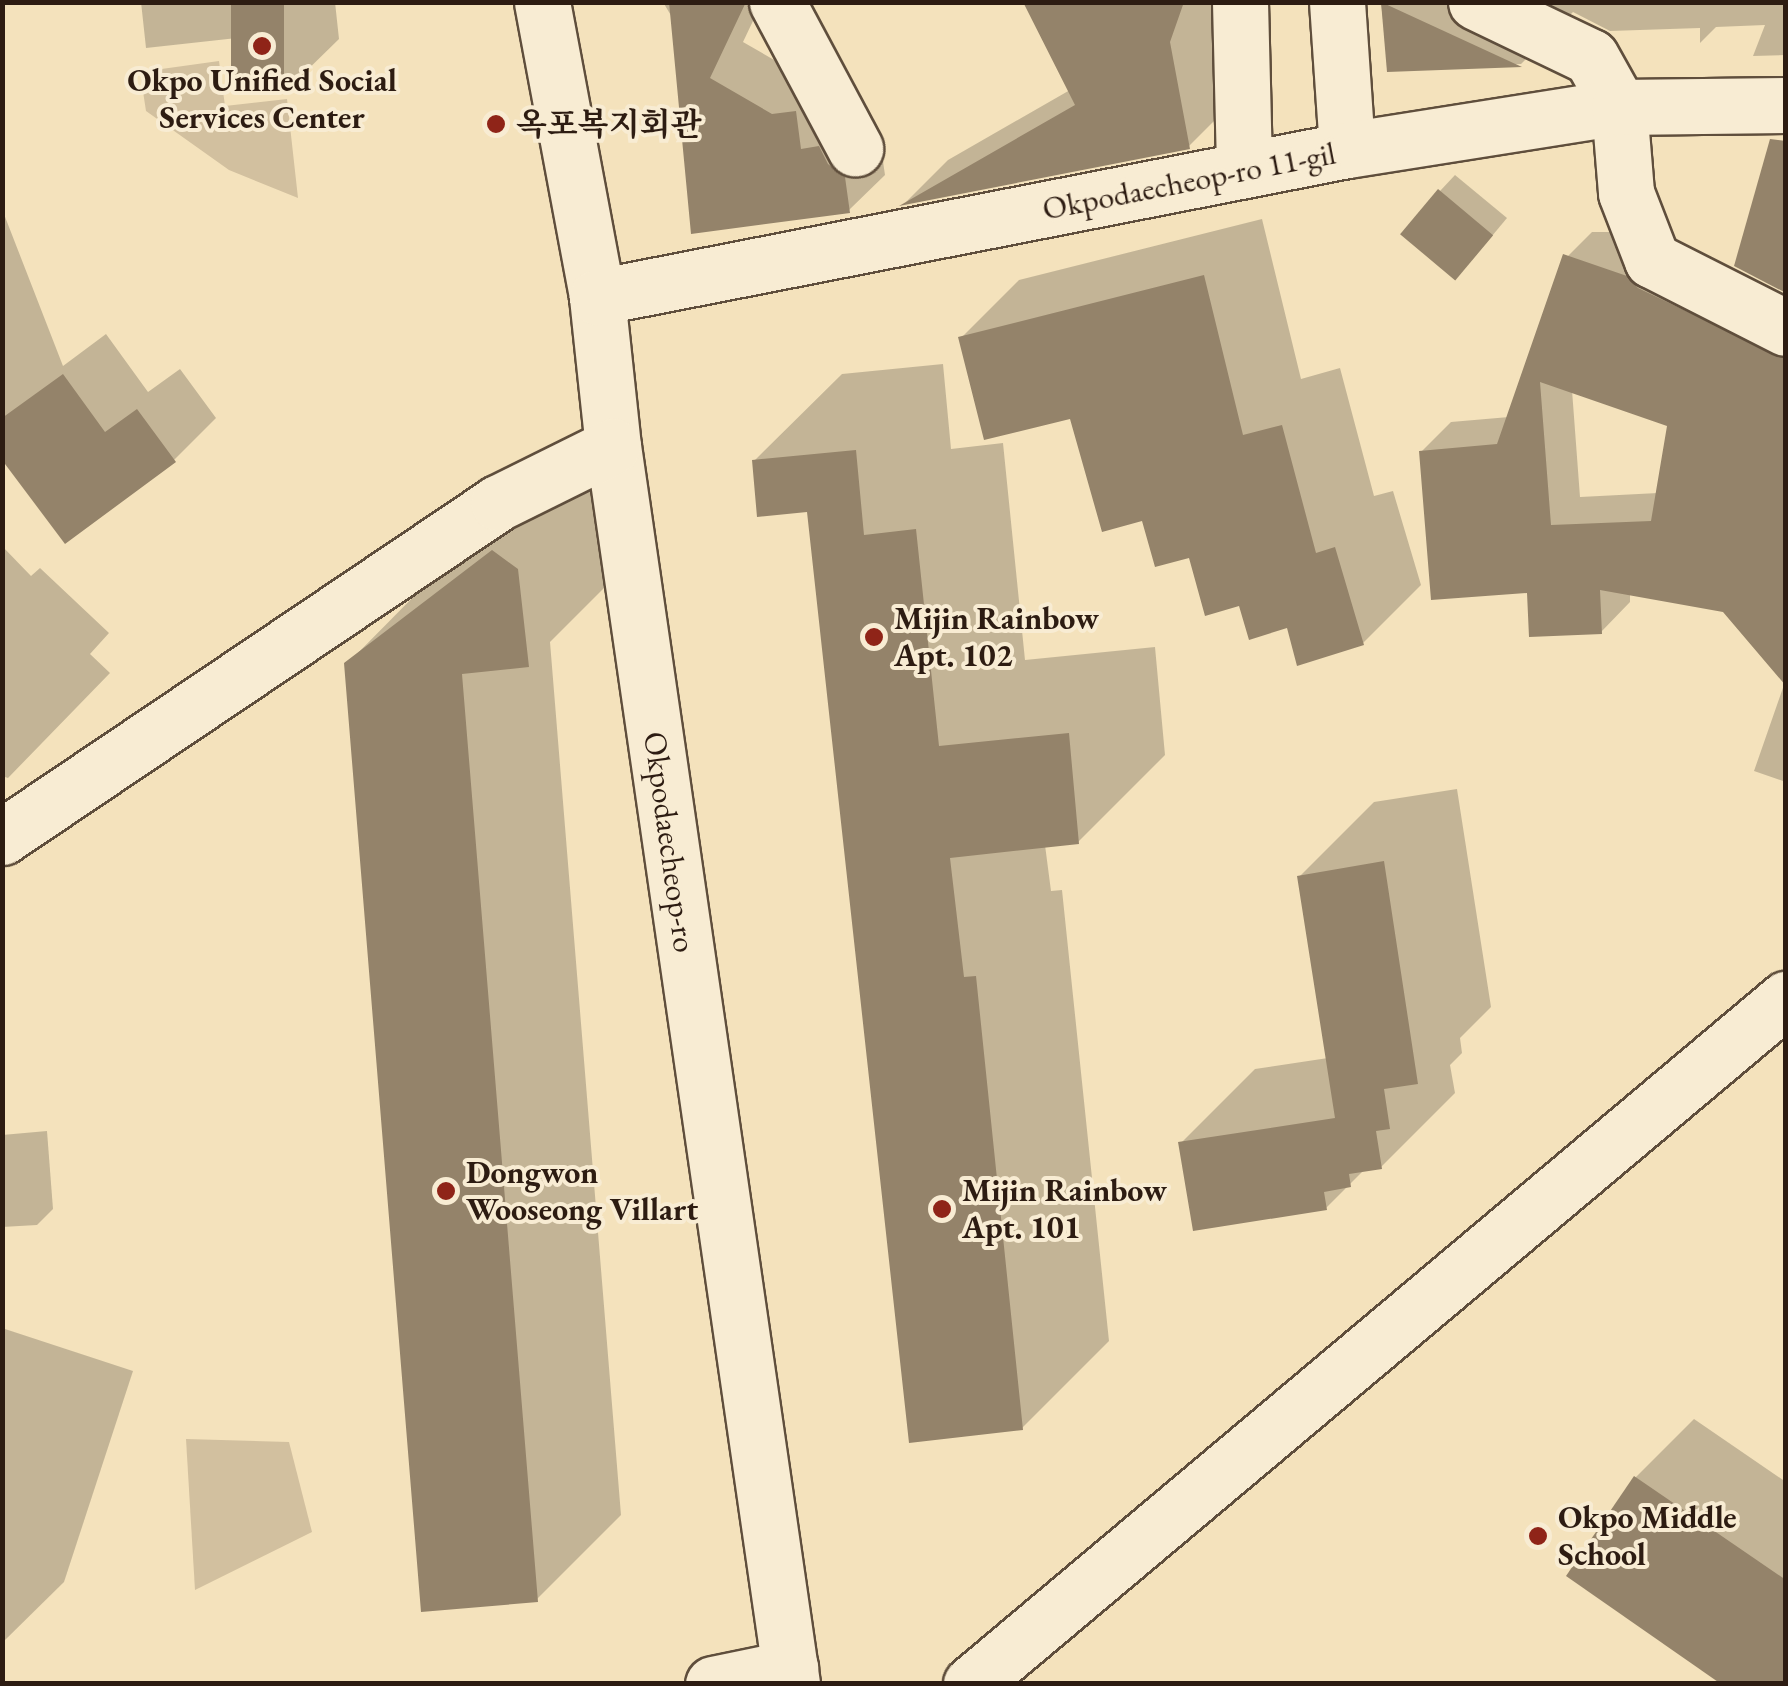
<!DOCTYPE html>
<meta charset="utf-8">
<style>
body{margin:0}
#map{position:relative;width:1788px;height:1686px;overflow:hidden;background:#f4e2bc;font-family:"EB Garamond","Noto Serif KR",serif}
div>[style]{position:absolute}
.green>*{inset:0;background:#d2c09f}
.shadow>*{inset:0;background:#0003}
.building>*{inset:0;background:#94836a;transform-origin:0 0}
.roads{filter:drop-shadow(2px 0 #5f4e3c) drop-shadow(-2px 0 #5f4e3c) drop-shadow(0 2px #5f4e3c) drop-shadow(0 -2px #5f4e3c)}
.minor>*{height:55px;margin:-27.5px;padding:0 27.5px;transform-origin:27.5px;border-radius:27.5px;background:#f8ecd3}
.dots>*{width:28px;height:28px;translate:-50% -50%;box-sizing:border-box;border:5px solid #f8ecd3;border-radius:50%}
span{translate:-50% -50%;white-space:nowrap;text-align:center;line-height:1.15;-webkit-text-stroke:8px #f8ecd3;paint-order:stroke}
.poi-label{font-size:32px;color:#2d1c12;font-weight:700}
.left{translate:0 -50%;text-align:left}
.street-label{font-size:32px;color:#2d1c12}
.frame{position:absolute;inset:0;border:5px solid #2d1c12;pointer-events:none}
</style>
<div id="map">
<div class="green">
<div style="clip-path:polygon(219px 61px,225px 106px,287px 99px,298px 198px,229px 170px,146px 111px,140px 72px)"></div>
<div style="clip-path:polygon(186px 1439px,289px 1442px,312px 1532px,195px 1590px)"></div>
</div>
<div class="shadow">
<div style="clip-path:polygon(141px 2px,335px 2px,339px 39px,292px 85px,237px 38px,146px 48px)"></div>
<div style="clip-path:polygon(663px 2px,762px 2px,743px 42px,809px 80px,880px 141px,885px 175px,849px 210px,693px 231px,673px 19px)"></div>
<div style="clip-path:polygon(1037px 2px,1217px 2px,1235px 100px,1188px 147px,906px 202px,948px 160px,1070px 90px)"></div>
<div style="clip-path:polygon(1786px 2px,1786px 55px,1753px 56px,1765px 25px,1716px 27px,1700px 43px,1700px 28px,1610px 31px,1573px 12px,1521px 64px,1389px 69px,1381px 3px)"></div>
<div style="clip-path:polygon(1455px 175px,1507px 218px,1472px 260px,1440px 191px)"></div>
<div style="clip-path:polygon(2px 209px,63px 366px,106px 334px,148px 392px,180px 369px,216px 418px,174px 460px,66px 541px,2px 456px)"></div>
<div style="clip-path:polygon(1262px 219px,1301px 379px,1340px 368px,1374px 496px,1393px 491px,1421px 585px,1363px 643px,1288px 625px,1240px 603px,1144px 518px,1072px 416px,961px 338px,1019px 280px)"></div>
<div style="clip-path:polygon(evenodd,1592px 232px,1613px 232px,1786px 345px,1779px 354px,1786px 357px,1786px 782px,1754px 771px,1785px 682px,1724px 610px,1630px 593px,1630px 602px,1601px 632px,1529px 591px,1421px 452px,1451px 422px,1509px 417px,1562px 262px,1592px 232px,1572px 390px,1670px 424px,1658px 493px,1580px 497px,1572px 390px)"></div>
<div style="clip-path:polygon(943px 364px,951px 449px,1003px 443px,1025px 660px,1155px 647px,1165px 755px,1078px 842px,1045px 845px,1051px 891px,1062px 890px,1109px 1341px,1022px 1428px,809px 509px,754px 461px,842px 374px)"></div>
<div style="clip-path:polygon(578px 467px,602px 485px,612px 580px,550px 642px,621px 1515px,536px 1600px,347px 664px,431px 579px)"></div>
<div style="clip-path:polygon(2px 546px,31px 576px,40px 568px,109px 633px,90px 654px,110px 673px,8px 778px,2px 776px)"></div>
<div style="clip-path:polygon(1457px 789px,1491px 1007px,1460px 1038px,1462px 1053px,1450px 1065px,1455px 1093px,1381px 1167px,1365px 1169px,1326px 1208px,1181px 1143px,1255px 1069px,1328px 1058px,1300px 876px,1374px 802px)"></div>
<div style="clip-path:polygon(47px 1131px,53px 1209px,37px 1225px,2px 1227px,2px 1135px)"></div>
<div style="clip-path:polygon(5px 1329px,133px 1371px,64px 1582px,2px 1643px)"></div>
<div style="clip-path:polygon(1694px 1419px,1786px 1482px,1786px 1684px,1570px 1576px,1636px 1477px)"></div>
</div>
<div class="building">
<div style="left:231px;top:2px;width:53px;height:91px"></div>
<div style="clip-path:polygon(669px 2px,746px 2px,710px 78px,772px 114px,796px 111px,801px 149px,819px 146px,828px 164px,845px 177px,850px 213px,691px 234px)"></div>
<div style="clip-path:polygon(1023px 2px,1184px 2px,1170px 42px,1190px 149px,899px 206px,1075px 105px)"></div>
<div style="clip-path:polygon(1381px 2px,1522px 67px,1387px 72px)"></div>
<div style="clip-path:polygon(1770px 139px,1786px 141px,1786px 293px,1734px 266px)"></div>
<div style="left:1438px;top:189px;width:72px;height:59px;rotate:40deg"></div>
<div style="clip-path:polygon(evenodd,1563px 254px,1627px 276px,1638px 288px,1786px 359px,1786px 686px,1723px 612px,1600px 590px,1602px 634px,1529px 637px,1527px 593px,1431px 600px,1419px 451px,1497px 444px,1563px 254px,1540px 382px,1667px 426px,1651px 521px,1551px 525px,1540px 382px)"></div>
<div style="clip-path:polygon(1204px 275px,1243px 435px,1282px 425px,1316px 553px,1335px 547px,1364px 645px,1297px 666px,1287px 628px,1249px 640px,1239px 606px,1205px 616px,1189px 558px,1155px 567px,1142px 521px,1102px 532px,1070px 419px,984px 440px,958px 337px)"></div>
<div style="clip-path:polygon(63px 374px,105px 432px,137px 409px,176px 462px,65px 544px,2px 460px,2px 418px)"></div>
<div style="clip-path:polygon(856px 450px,864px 535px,916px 529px,939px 746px,1069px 733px,1079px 844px,950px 858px,964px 977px,976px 976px,1023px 1430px,909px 1443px,807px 512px,757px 517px,752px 460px)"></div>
<div style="clip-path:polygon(492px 550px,518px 569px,529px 667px,462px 674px,538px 1602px,421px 1612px,344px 663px)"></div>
<div style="clip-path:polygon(1384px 861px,1418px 1084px,1384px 1089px,1390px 1129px,1376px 1131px,1382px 1169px,1349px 1174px,1351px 1187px,1324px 1192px,1327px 1210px,1193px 1231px,1178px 1142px,1335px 1118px,1297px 876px)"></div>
<div style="clip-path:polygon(1634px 1476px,1786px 1580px,1786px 1684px,1721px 1684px,1566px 1576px)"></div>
</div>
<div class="roads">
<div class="minor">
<div style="left:542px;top:2px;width:300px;rotate:79.4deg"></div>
<div style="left:597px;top:297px;width:150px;rotate:83.9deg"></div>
<div style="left:613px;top:446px;width:1251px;rotate:81.77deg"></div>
<div style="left:777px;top:2px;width:166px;rotate:61.9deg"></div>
<div style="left:1240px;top:2px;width:167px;rotate:88.6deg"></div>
<div style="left:1337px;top:2px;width:148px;rotate:86.1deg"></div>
<div style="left:1476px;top:2px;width:127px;rotate:25.6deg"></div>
<div style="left:1591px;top:57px;width:57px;rotate:60.8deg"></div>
<div style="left:1619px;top:107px;width:86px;rotate:85.3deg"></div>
<div style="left:1626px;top:193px;width:72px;rotate:68.8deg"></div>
<div style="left:1652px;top:260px;width:150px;rotate:26.9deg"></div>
<div style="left:597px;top:297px;width:764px;rotate:-11.09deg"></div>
<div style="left:1347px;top:150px;width:275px;rotate:-9deg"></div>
<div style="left:1619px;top:107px;width:167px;rotate:-0.7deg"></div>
<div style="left:2px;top:837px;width:598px;rotate:-33.96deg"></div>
<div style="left:498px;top:503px;width:128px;rotate:-26.4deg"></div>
<div style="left:713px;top:1684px;width:79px;rotate:-11.7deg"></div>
<div style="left:971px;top:1684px;width:1065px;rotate:-40.05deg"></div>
</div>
</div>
<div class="dots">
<div style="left:262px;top:46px;background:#8f2418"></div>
<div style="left:496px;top:124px;background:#8f2418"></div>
<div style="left:874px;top:637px;background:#8f2418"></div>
<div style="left:446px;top:1191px;background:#8f2418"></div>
<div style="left:942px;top:1209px;background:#8f2418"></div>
<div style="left:1538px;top:1536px;background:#8f2418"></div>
</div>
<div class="poi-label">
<span style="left:262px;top:99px">Okpo Unified Social<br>Services Center</span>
<span class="left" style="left:516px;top:124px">옥포복지회관</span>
<span class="left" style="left:894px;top:637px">Mijin Rainbow<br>Apt. 102</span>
<span class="left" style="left:466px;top:1191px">Dongwon<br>Wooseong Villart</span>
<span class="left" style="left:962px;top:1209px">Mijin Rainbow<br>Apt. 101</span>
<span class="left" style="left:1558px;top:1536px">Okpo Middle<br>School</span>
</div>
<div class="street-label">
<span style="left:1189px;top:181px;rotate:-11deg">Okpodaecheop-ro 11-gil</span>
<span style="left:670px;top:842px;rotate:82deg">Okpodaecheop-ro</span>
</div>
<div class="frame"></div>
</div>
